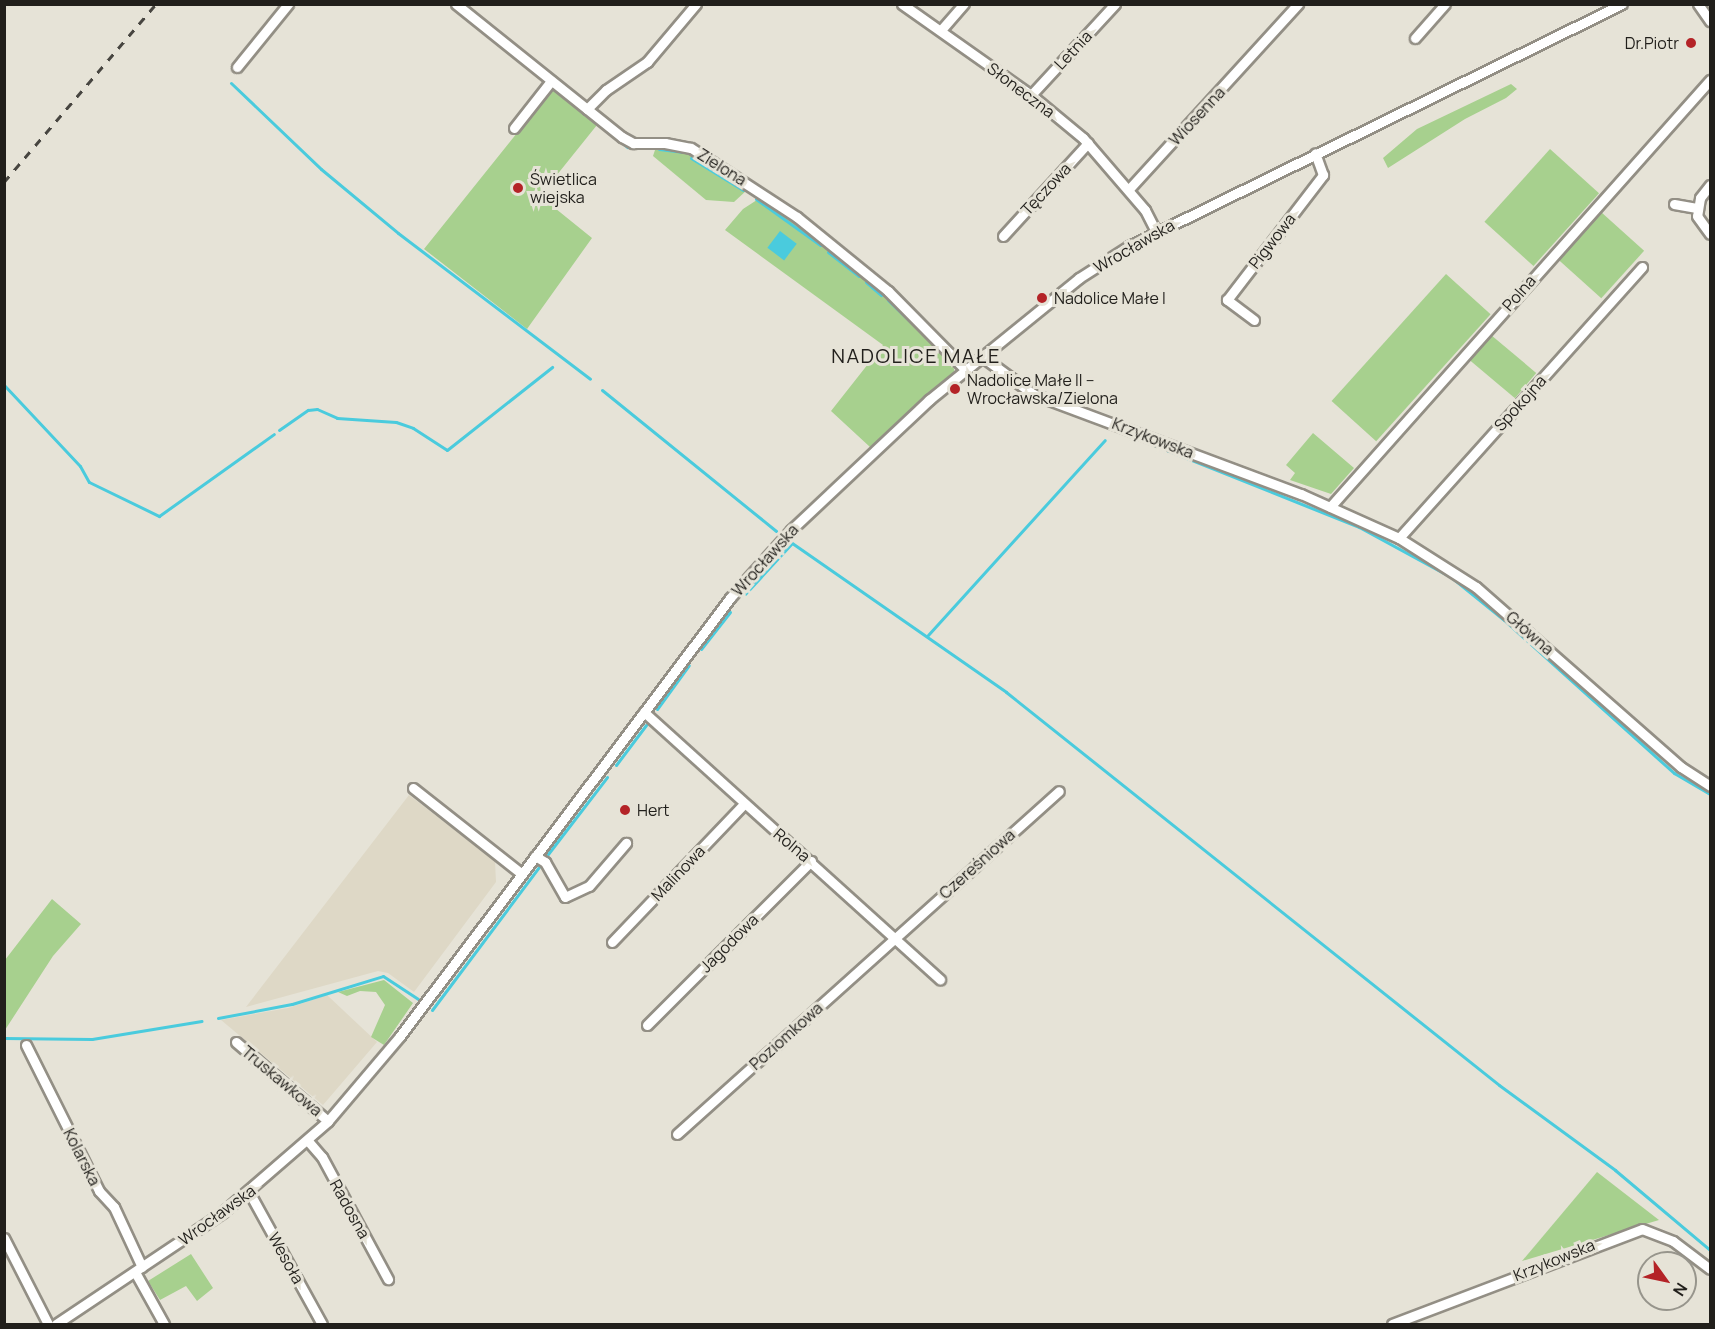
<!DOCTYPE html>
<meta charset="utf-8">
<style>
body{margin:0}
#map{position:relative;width:1715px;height:1329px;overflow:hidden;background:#e6e3d7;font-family:Manrope,sans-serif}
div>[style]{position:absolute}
.built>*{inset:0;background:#ded8c6}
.green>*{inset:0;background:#a7d08e;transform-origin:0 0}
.water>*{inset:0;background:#4acbdd;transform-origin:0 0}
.stream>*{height:3px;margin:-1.5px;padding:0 1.5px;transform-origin:1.5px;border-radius:1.5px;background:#4acbdd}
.roads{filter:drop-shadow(2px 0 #938f85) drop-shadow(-2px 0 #938f85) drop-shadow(0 2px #938f85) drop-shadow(0 -2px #938f85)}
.minor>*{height:9px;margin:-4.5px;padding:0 4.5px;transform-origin:4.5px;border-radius:4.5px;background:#fff}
.rail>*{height:3px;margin-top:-1.5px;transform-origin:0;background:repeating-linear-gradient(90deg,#474540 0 8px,transparent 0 16px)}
.dots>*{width:16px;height:16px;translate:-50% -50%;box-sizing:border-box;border:3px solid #e6e3d7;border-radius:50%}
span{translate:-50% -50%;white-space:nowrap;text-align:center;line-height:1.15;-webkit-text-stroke:6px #e6e3d7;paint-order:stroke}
.poi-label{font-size:16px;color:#211f1b}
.right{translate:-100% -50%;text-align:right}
.left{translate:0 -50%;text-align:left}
.street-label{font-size:16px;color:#211f1b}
.quarter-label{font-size:20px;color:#211f1b;letter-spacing:1.5px}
.frame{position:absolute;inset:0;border:6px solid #211f1b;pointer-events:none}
.north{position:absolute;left:1637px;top:1251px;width:60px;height:60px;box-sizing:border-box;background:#e6e3d7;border:2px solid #97958c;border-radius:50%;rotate:123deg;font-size:16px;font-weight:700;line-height:24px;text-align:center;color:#211f1b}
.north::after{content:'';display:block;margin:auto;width:21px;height:27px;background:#b42327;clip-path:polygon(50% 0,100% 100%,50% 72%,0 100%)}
</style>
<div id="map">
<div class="built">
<div style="clip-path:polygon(409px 795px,495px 861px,496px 882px,414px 992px,388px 973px,378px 971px,246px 1007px)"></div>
<div style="clip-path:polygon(327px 995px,377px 1042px,323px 1105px,221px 1020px,288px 1008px)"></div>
</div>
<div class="green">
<div style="clip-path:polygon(1511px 84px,1517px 89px,1506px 98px,1465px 119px,1388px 168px,1383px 158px,1417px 129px)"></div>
<div style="clip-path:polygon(553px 88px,597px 125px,540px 196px,592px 238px,527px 329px,424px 249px)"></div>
<div style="clip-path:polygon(656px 147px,683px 149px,698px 157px,747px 190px,734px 202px,706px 200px,653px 156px)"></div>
<div style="left:1550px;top:149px;width:66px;height:98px;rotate:42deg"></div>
<div style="clip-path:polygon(760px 198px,829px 247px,951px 358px,955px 373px,870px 447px,831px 411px,883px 345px,725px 230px,743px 209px)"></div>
<div style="left:1601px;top:212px;width:58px;height:64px;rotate:42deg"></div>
<div style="left:1446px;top:274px;width:60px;height:171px;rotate:42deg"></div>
<div style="left:1491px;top:335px;width:59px;height:33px;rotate:40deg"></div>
<div style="clip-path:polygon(1313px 433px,1354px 468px,1331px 494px,1290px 480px,1295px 473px,1286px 465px)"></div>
<div style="clip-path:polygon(52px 899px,81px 924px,53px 956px,5px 1030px,5px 960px)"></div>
<div style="clip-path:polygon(384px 980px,413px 1003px,384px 1045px,371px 1037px,385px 1005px,376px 992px,360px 991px,347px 996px,338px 992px)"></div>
<div style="clip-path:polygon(1597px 1172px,1659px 1220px,1522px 1261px)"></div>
<div style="clip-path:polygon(191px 1254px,213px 1288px,197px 1301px,186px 1286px,160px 1300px,148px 1281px)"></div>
</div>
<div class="water">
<div style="left:780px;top:231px;width:21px;height:21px;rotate:37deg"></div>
</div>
<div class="stream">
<div style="left:231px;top:83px;width:124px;rotate:43.7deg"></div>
<div style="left:321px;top:169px;width:100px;rotate:39.7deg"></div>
<div style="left:398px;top:233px;width:241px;rotate:37.2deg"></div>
<div style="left:619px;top:140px;width:11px;rotate:41deg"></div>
<div style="left:659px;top:149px;width:23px;rotate:7deg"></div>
<div style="left:691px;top:158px;width:61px;rotate:31.6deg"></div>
<div style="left:756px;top:199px;width:79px;rotate:35.7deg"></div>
<div style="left:828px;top:252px;width:39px;rotate:38deg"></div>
<div style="left:866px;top:282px;width:20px;rotate:41deg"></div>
<div style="left:888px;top:300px;width:78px;rotate:44deg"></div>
<div style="left:4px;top:385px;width:111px;rotate:46.8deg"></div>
<div style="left:80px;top:466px;width:18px;rotate:61deg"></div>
<div style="left:89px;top:482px;width:78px;rotate:25.9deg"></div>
<div style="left:159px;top:516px;width:141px;rotate:-35.5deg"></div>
<div style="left:602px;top:390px;width:224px;rotate:39deg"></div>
<div style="left:279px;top:430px;width:35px;rotate:-35deg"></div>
<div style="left:308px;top:410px;width:9px;rotate:-6deg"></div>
<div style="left:317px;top:409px;width:22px;rotate:24deg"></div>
<div style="left:337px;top:418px;width:59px;rotate:3.9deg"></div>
<div style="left:396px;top:422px;width:18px;rotate:19deg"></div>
<div style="left:413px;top:428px;width:40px;rotate:32.9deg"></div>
<div style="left:447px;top:450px;width:134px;rotate:-38.3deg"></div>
<div style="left:1129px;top:435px;width:248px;rotate:21.8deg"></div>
<div style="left:1359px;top:527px;width:105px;rotate:28.5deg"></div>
<div style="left:1451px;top:577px;width:68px;rotate:39.1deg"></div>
<div style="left:1504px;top:620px;width:229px;rotate:42deg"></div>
<div style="left:1674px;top:773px;width:42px;rotate:30.3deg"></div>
<div style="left:745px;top:594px;width:69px;rotate:-47.3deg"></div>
<div style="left:792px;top:543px;width:261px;rotate:34.8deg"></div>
<div style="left:1006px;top:692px;width:630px;rotate:38.56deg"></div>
<div style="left:1499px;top:1085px;width:144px;rotate:36.2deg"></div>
<div style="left:1615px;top:1170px;width:124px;rotate:40.1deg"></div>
<div style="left:928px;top:635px;width:263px;rotate:-47.8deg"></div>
<div style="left:701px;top:649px;width:47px;rotate:-51.9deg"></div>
<div style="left:657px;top:709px;width:54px;rotate:-54deg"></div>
<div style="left:616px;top:765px;width:50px;rotate:-53.1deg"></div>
<div style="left:548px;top:854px;width:97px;rotate:-52.5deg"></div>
<div style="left:432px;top:1010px;width:179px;rotate:-53.2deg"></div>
<div style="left:218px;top:1018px;width:75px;rotate:-10.7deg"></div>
<div style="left:292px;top:1004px;width:95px;rotate:-17.1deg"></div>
<div style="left:383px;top:976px;width:42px;rotate:33.3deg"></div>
<div style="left:4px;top:1038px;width:88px;rotate:0.7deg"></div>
<div style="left:92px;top:1039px;width:111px;rotate:-9.3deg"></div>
</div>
<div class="roads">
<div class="minor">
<div style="left:456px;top:4px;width:213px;rotate:38.7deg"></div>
<div style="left:622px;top:137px;width:13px;rotate:29deg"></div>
<div style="left:633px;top:143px;width:32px"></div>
<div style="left:665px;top:143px;width:26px;rotate:11deg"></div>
<div style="left:691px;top:148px;width:126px;rotate:33.1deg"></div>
<div style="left:797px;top:217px;width:117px;rotate:39.1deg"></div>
<div style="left:888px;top:291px;width:112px;rotate:45.4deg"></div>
<div style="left:902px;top:4px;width:158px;rotate:35.2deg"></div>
<div style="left:1031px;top:95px;width:67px;rotate:39.6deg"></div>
<div style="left:1083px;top:138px;width:95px;rotate:49.3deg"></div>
<div style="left:1145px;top:210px;width:25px;rotate:63deg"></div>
<div style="left:1698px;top:4px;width:21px;rotate:55deg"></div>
<div style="left:941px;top:30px;width:35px;rotate:-49deg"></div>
<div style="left:1415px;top:38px;width:45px;rotate:-48.6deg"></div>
<div style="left:237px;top:67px;width:81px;rotate:-51deg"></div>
<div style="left:1031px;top:95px;width:124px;rotate:-47.3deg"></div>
<div style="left:587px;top:109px;width:27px;rotate:-45deg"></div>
<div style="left:606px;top:90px;width:50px;rotate:-34.3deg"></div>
<div style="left:647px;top:62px;width:76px;rotate:-49.8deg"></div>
<div style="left:514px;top:128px;width:60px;rotate:-51.8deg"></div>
<div style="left:1710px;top:185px;width:16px;rotate:128deg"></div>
<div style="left:1700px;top:198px;width:18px;rotate:99deg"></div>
<div style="left:1697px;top:216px;width:22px;rotate:54deg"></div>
<div style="left:1129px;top:189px;width:251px;rotate:-47.6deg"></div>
<div style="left:1674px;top:204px;width:23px;rotate:10deg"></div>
<div style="left:1003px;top:236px;width:126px;rotate:-47.6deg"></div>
<div style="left:1254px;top:320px;width:34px;rotate:-143deg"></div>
<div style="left:1227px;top:300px;width:158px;rotate:-52.5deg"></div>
<div style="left:1323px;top:175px;width:23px;rotate:-110deg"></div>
<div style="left:984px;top:358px;width:61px;rotate:36.3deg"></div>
<div style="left:1033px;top:394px;width:286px;rotate:20.5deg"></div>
<div style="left:1301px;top:494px;width:107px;rotate:24.2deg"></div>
<div style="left:1399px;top:538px;width:91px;rotate:32.5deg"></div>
<div style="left:1476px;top:587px;width:273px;rotate:41.3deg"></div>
<div style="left:1681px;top:767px;width:35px;rotate:33deg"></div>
<div style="left:1330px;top:507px;width:572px;rotate:-48.33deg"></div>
<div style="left:1399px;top:538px;width:364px;rotate:-48.1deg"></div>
<div style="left:644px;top:712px;width:399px;rotate:42.1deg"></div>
<div style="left:413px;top:788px;width:139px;rotate:38.3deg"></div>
<div style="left:535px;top:856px;width:12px;rotate:31deg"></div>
<div style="left:545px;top:862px;width:40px;rotate:60.3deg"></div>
<div style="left:565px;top:897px;width:26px;rotate:-25deg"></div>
<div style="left:589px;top:886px;width:57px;rotate:-49.3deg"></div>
<div style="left:612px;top:942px;width:191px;rotate:-46.3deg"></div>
<div style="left:647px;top:1025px;width:232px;rotate:-45deg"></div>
<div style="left:236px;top:1042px;width:121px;rotate:40.7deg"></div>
<div style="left:26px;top:1045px;width:163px;rotate:63.4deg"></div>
<div style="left:99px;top:1191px;width:22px;rotate:47deg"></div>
<div style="left:114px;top:1207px;width:66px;rotate:65deg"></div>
<div style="left:677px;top:1134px;width:513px;rotate:-41.92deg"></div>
<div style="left:308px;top:1141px;width:21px;rotate:49deg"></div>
<div style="left:322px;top:1157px;width:139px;rotate:61.6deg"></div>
<div style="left:249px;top:1192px;width:151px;rotate:61.1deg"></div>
<div style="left:4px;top:1238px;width:97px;rotate:62.9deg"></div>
<div style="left:135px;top:1272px;width:60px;rotate:60.9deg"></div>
<div style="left:56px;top:1324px;width:201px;rotate:-33.8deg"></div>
<div style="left:223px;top:1212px;width:139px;rotate:-40.9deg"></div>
<div style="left:328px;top:1121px;width:111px;rotate:-49.7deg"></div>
<div style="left:400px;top:1036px;width:548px;rotate:-53deg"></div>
<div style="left:730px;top:598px;width:91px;rotate:-48.1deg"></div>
<div style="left:791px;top:530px;width:190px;rotate:-43.3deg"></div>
<div style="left:929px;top:400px;width:193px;rotate:-39.1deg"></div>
<div style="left:1079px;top:278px;width:59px;rotate:-32.6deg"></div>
<div style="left:1129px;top:246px;width:549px;rotate:-26.15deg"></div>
<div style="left:1392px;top:1324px;width:267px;rotate:-20.8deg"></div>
<div style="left:1642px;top:1229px;width:33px;rotate:21deg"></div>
<div style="left:1673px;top:1241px;width:46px;rotate:37.1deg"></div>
</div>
</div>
<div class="rail">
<div style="left:4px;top:182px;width:234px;rotate:-49.5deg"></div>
</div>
<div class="dots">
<div style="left:1691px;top:43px;background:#b42327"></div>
<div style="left:518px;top:188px;background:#b42327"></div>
<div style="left:1042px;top:298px;background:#b42327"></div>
<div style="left:955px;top:389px;background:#b42327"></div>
<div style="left:625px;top:810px;background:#b42327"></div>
</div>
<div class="poi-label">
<span class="right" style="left:1679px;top:43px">Dr.Piotr</span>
<span class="left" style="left:530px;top:188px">Świetlica<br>wiejska</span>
<span class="left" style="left:1054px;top:298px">Nadolice Małe I</span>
<span class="left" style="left:967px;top:389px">Nadolice Małe II –<br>Wrocławska/Zielona</span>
<span class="left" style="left:637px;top:810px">Hert</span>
</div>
<div class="street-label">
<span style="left:1073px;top:50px;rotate:-47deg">Letnia</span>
<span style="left:1021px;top:90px;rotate:37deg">Słoneczna</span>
<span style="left:1197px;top:116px;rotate:-47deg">Wiosenna</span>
<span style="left:722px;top:167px;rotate:32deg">Zielona</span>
<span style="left:1046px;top:189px;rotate:-47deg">Tęczowa</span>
<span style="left:1272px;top:241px;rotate:-52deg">Pigwowa</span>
<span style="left:1134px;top:246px;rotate:-30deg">Wrocławska</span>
<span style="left:1519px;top:293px;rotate:-49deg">Polna</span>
<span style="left:1520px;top:403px;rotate:-48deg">Spokojna</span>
<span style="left:1153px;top:438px;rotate:21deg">Krzykowska</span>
<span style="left:765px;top:560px;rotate:-48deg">Wrocławska</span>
<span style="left:1530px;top:633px;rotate:41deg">Główna</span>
<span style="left:792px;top:845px;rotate:40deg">Rolna</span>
<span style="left:977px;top:864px;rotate:-42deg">Czereśniowa</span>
<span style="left:678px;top:873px;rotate:-46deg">Malinowa</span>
<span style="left:729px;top:943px;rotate:-45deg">Jagodowa</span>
<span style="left:786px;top:1036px;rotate:-42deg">Poziomkowa</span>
<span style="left:282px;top:1081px;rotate:40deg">Truskawkowa</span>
<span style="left:82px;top:1157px;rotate:63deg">Kolarska</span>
<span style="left:350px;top:1209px;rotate:61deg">Radosna</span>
<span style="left:217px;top:1215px;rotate:-36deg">Wrocławska</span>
<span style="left:286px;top:1258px;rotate:61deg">Wesoła</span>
<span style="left:1554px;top:1260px;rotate:-22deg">Krzykowska</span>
</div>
<div class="quarter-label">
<span style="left:916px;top:355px">NADOLICE MAŁE</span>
</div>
<div class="frame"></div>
<div class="north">N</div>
</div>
